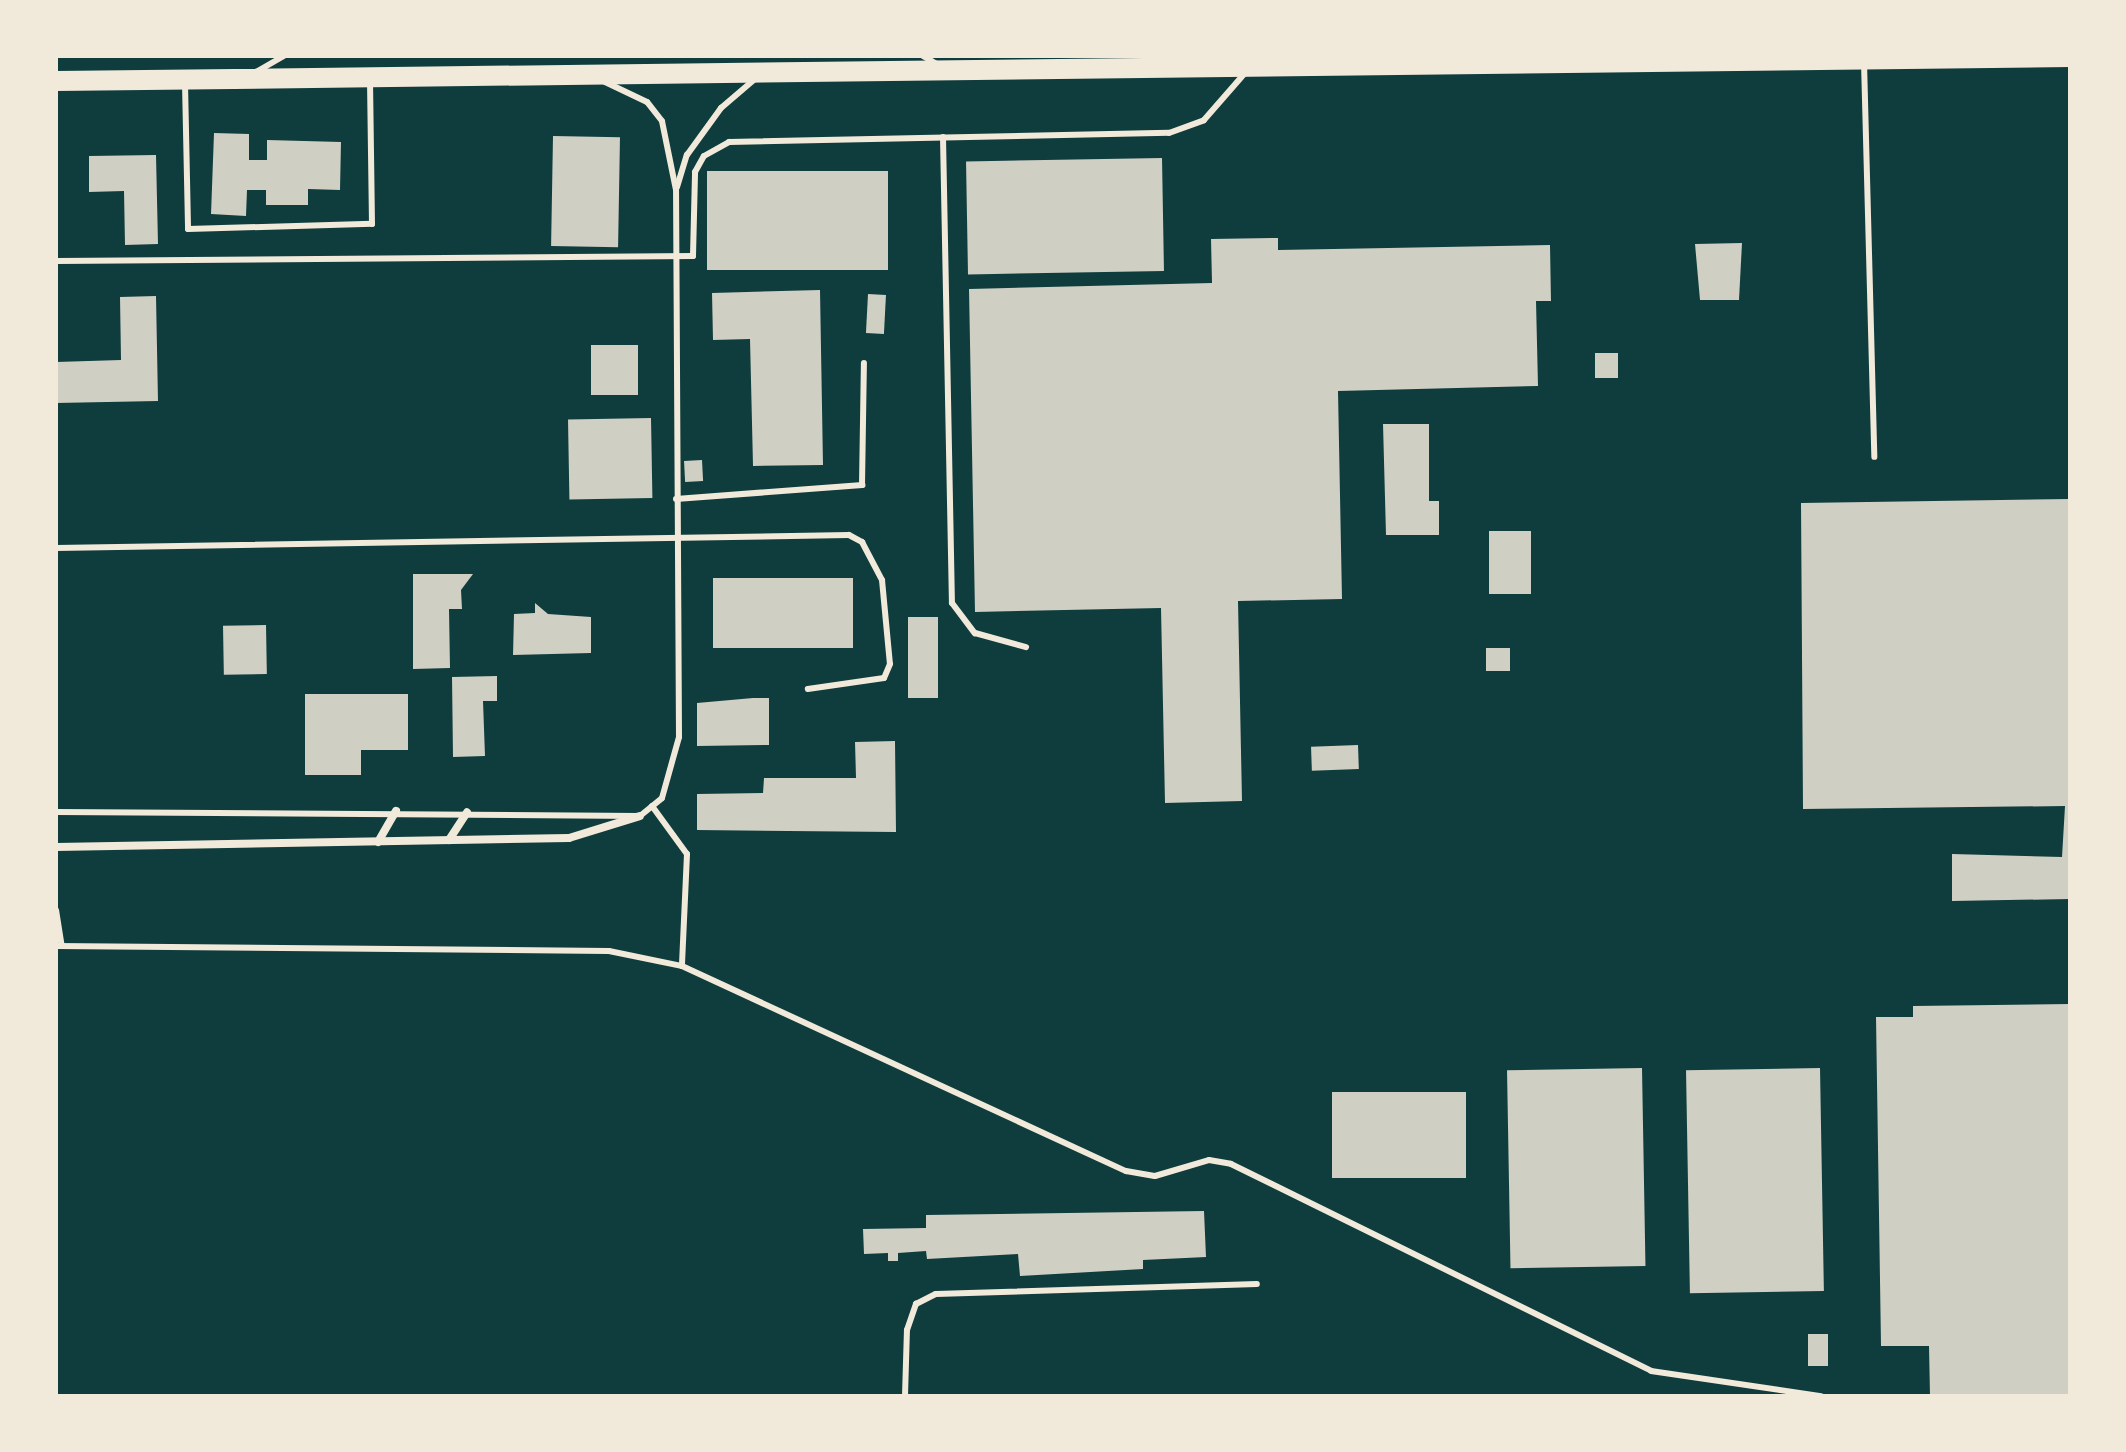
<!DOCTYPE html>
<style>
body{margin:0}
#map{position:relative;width:2126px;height:1452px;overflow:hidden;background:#0f3d3e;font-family:"DejaVu Sans",sans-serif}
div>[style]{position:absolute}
.building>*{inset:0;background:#cfcfc3;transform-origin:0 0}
.service>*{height:6px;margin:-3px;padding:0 3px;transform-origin:3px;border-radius:3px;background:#f1e9da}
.minor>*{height:8px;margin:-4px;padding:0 4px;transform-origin:4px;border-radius:4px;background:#f1e9da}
.primary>*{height:20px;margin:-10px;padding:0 10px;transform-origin:10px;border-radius:10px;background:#f1e9da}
span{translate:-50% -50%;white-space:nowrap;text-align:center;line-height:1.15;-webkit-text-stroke:8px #f1e9da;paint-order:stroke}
.frame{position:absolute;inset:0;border:58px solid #f1e9da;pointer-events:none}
</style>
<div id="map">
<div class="building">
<div style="clip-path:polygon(214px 133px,249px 134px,249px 160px,267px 160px,267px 140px,341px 142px,340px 190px,308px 189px,308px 205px,266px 205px,266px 190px,247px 190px,246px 216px,211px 214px)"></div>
<div style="left:553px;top:136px;width:67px;height:110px;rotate:1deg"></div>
<div style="clip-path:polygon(156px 155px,158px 244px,125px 245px,124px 191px,89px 192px,89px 156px)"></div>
<div style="left:1162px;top:158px;width:113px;height:196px;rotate:89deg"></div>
<div style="left:707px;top:171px;width:181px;height:99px"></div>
<div style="clip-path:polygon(1278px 238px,1278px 250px,1550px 245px,1551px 301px,1536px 301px,1538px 386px,1338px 391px,1342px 599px,1238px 601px,1242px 801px,1165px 803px,1161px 608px,975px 612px,969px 289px,1212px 283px,1211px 239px)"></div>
<div style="clip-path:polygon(1742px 243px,1739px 300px,1700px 300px,1695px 244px)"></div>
<div style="clip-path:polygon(820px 290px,823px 465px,753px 466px,750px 339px,713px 340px,712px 293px)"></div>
<div style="left:868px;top:294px;width:18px;height:39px;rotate:3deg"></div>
<div style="clip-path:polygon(156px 296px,158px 401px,56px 403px,56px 362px,121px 360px,120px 297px)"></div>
<div style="left:591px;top:345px;width:47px;height:50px"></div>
<div style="left:1618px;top:353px;width:25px;height:23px;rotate:90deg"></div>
<div style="left:651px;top:418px;width:80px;height:83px;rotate:89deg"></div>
<div style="clip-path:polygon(1383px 424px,1429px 424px,1429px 501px,1439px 501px,1439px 535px,1386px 535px)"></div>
<div style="left:702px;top:460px;width:21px;height:18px;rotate:87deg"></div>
<div style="clip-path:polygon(2070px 499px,2070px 899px,1952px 901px,1952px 854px,2062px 857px,2065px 806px,1803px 809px,1801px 503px)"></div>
<div style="left:1489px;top:531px;width:42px;height:63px"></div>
<div style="clip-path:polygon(413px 574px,473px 574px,461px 590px,462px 609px,449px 609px,450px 668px,413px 669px)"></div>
<div style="left:853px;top:578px;width:70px;height:140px;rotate:90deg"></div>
<div style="clip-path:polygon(535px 603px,548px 614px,591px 617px,591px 653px,513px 655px,514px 614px,535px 613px)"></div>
<div style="left:908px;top:617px;width:30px;height:81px"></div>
<div style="left:266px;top:625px;width:49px;height:43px;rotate:89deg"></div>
<div style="left:1486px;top:648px;width:24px;height:23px"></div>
<div style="clip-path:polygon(497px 676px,497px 701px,483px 701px,485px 756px,453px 757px,452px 677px)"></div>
<div style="clip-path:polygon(305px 694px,408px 694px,408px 750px,361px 750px,361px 775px,305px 775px)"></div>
<div style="clip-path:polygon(753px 698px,769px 698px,769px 745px,697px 746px,697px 703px)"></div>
<div style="clip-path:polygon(895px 741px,896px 832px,697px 830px,697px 794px,763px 793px,764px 778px,856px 778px,855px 742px)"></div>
<div style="left:1358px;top:745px;width:24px;height:47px;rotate:88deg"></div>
<div style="clip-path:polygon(2070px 1004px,2070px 1396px,1930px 1396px,1929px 1346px,1881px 1346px,1876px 1017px,1913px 1017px,1913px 1006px)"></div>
<div style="left:1642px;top:1068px;width:198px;height:135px;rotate:89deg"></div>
<div style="left:1820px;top:1068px;width:223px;height:134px;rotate:89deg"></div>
<div style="left:1332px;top:1092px;width:134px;height:86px"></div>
<div style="clip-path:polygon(1204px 1211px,1206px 1257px,1143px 1260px,1143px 1269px,1020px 1276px,1018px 1254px,927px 1259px,926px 1251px,898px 1253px,898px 1261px,888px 1261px,888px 1253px,864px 1254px,863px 1229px,926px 1228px,926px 1215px)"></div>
<div style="left:1808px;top:1334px;width:20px;height:32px"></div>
</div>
<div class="service">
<div style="left:923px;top:56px;width:16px;rotate:30deg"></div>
<div style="left:1864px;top:62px;width:395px;rotate:88.5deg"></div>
<div style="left:256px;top:72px;width:32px;rotate:-30deg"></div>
<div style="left:185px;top:83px;width:146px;rotate:88.8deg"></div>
<div style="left:188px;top:229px;width:184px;rotate:-1.6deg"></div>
<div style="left:372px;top:224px;width:144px;rotate:-90.8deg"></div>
<div style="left:943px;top:137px;width:466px;rotate:88.9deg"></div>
<div style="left:952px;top:603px;width:38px;rotate:53deg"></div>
<div style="left:975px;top:633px;width:53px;rotate:15.4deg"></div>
<div style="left:677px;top:187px;width:34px;rotate:-73deg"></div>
<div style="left:687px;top:155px;width:58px;rotate:-54.1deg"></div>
<div style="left:721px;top:108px;width:45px;rotate:-40.5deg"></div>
<div style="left:56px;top:261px;width:637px;rotate:-0.45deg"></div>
<div style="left:693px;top:256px;width:84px;rotate:-88.6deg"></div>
<div style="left:695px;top:172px;width:18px;rotate:-61deg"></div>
<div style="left:704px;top:156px;width:29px;rotate:-29deg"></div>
<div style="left:729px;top:142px;width:440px;rotate:-1.2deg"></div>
<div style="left:1169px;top:133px;width:37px;rotate:-20deg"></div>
<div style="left:1204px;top:120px;width:62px;rotate:-48.9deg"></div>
<div style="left:676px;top:499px;width:187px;rotate:-4.3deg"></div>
<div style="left:862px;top:485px;width:122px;rotate:-89.1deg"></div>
<div style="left:56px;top:548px;width:793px;rotate:-0.94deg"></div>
<div style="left:849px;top:535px;width:15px;rotate:28deg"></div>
<div style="left:862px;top:542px;width:43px;rotate:62.2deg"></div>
<div style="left:882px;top:580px;width:84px;rotate:84.6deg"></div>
<div style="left:890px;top:664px;width:15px;rotate:113deg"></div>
<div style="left:884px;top:678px;width:77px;rotate:171.8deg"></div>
<div style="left:652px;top:806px;width:59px;rotate:53.9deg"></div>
<div style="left:687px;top:854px;width:112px;rotate:92.6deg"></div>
<div style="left:56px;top:812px;width:584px;rotate:0.39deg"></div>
<div style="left:640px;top:816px;width:28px;rotate:-39deg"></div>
<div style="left:662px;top:798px;width:63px;rotate:-74.4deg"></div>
<div style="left:679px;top:737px;width:547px;rotate:-90.31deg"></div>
<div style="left:676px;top:190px;width:70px;rotate:-101.5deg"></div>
<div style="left:662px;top:121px;width:24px;rotate:-128deg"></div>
<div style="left:647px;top:102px;width:47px;rotate:-154.5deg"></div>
<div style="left:56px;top:910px;width:36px;rotate:81deg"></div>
<div style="left:56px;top:946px;width:553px;rotate:0.52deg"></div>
<div style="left:609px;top:951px;width:75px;rotate:11.6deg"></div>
<div style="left:682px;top:966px;width:489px;rotate:24.8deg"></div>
<div style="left:1126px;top:1171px;width:29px;rotate:10deg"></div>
<div style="left:1155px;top:1176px;width:56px;rotate:-16.5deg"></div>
<div style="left:1209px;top:1160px;width:22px;rotate:10deg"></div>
<div style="left:1231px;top:1164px;width:468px;rotate:26.2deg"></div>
<div style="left:1651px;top:1371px;width:172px;rotate:8.4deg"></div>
<div style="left:905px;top:1396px;width:66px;rotate:-88.3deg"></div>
<div style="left:907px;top:1330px;width:28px;rotate:-71deg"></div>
<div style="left:916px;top:1304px;width:22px;rotate:-27deg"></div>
<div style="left:936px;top:1294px;width:321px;rotate:-1.8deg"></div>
</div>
<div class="minor">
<div style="left:449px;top:840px;width:33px;rotate:-57deg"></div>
<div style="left:378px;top:842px;width:36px;rotate:-60deg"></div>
<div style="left:56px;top:847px;width:513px;rotate:-1.01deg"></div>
<div style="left:569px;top:838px;width:74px;rotate:-17.2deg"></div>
</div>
<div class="primary">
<div style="left:56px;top:81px;width:2014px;rotate:-0.68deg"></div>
</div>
<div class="frame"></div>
</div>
